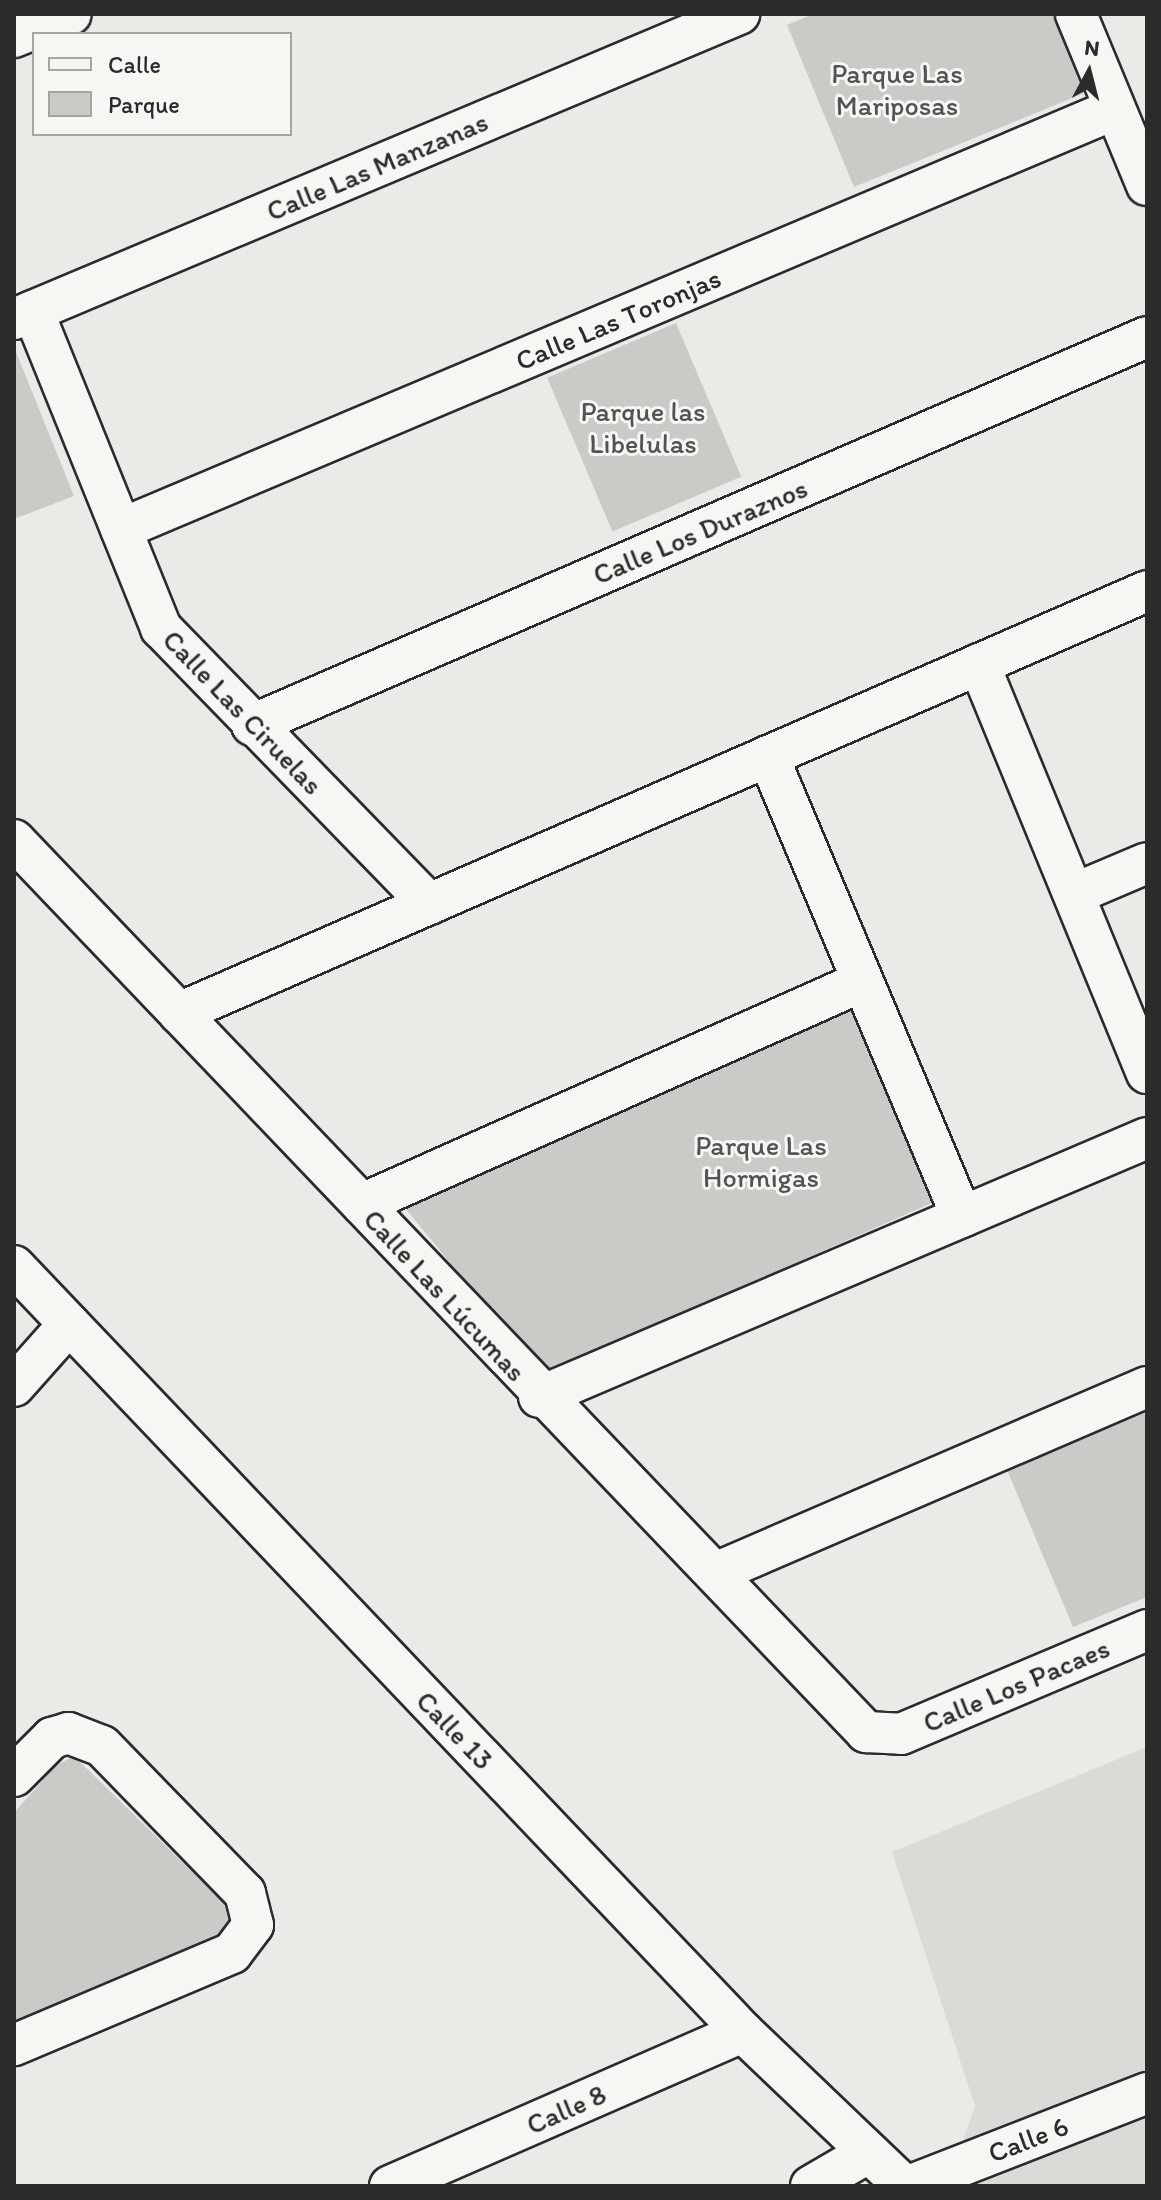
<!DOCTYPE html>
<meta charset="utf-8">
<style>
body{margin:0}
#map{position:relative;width:1161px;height:2200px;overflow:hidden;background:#eaeae6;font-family:Itim,sans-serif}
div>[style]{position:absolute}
.built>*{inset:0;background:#dadad6}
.green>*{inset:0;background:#cacac7;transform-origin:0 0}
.roads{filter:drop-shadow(2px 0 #2b2b2b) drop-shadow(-2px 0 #2b2b2b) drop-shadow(0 2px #2b2b2b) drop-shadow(0 -2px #2b2b2b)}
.minor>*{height:40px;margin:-20px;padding:0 20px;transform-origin:20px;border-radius:20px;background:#f6f6f2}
span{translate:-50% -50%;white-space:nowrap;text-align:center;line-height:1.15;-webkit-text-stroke:6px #f6f6f2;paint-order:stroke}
.park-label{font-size:28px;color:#535352}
.street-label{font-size:28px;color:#2b2b2b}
.frame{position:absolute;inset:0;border:16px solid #2b2b2b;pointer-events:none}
.legend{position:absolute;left:32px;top:32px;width:260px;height:104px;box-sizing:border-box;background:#f6f6f2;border:2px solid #a5a5a2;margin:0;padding:10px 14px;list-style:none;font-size:24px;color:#2b2b2b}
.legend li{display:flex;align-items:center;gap:16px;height:40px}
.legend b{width:40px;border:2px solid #a5a5a2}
.north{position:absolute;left:1049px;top:32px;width:80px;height:80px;-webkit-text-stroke:6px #f6f6f2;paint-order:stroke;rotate:7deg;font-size:22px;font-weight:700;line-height:32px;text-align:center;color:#2b2b2b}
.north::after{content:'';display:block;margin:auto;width:28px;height:36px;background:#2b2b2b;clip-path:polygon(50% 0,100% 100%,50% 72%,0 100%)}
</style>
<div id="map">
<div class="built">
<div style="clip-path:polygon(1147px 1747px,1147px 2186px,947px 2186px,975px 2106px,892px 1852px)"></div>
</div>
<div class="green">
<div style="clip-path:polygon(813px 14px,1055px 14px,1087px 92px,854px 187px,787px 25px)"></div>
<div style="left:676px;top:323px;width:167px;height:140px;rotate:67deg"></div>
<div style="clip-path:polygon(14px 347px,74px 496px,14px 519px)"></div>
<div style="clip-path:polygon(852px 1004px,932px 1203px,541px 1374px,401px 1203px)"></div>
<div style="clip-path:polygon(1147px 1412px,1147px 1597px,1073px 1627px,1007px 1470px)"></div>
<div style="clip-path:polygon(74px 1756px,223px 1902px,231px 1921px,217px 1936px,14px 2025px,14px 1813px,55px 1766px)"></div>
</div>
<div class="roads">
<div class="minor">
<div style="left:1076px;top:14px;width:185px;rotate:67.5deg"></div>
<div style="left:14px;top:37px;width:61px;rotate:-22deg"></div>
<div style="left:33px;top:311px;width:342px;rotate:68deg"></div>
<div style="left:161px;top:628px;width:385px;rotate:45.8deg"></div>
<div style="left:14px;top:319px;width:787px;rotate:-22.82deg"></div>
<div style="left:121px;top:529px;width:1079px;rotate:-22.91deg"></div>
<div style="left:979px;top:664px;width:442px;rotate:67.7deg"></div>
<div style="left:252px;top:725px;width:975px;rotate:-23.44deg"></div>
<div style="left:768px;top:756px;width:500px;rotate:67.18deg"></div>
<div style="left:14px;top:840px;width:1234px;rotate:46.31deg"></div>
<div style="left:866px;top:1732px;width:35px;rotate:3deg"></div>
<div style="left:901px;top:1734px;width:267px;rotate:-22.9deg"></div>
<div style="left:1074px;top:894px;width:79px;rotate:-23deg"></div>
<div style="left:179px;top:1013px;width:1056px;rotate:-23.55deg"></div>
<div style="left:362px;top:1204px;width:548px;rotate:-23.99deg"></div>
<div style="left:14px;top:1266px;width:1057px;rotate:46.42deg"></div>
<div style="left:743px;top:2032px;width:223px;rotate:43.7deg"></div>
<div style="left:14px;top:1386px;width:83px;rotate:-48.4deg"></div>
<div style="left:539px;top:1397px;width:661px;rotate:-23.07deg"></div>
<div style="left:715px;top:1573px;width:470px;rotate:-23.3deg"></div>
<div style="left:14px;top:1776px;width:54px;rotate:-45deg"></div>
<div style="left:52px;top:1738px;width:17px;rotate:-17deg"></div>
<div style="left:68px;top:1733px;width:36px;rotate:21deg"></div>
<div style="left:102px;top:1746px;width:205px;rotate:45.8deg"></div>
<div style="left:245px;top:1893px;width:33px;rotate:76deg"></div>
<div style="left:253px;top:1925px;width:35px;rotate:127deg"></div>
<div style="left:232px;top:1953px;width:237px;rotate:157.1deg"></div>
<div style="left:390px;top:2186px;width:385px;rotate:-23.6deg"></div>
<div style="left:811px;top:2186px;width:66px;rotate:-30.1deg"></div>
<div style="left:909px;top:2186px;width:256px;rotate:-21.3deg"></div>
</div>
</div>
<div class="park-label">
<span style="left:897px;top:89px">Parque Las<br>Mariposas</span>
<span style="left:643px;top:427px">Parque las<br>Libelulas</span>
<span style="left:761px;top:1161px">Parque Las<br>Hormigas</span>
</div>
<div class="street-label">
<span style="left:377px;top:166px;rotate:-23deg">Calle Las Manzanas</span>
<span style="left:618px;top:319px;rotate:-23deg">Calle Las Toronjas</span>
<span style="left:700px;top:531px;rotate:-23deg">Calle Los Duraznos</span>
<span style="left:243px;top:712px;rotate:46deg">Calle Las Ciruelas</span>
<span style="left:445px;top:1295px;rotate:47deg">Calle Las Lúcumas</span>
<span style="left:1016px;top:1685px;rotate:-23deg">Calle Los Pacaes</span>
<span style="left:455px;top:1730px;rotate:46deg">Calle 13</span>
<span style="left:566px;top:2109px;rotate:-24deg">Calle 8</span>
<span style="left:1028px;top:2139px;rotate:-21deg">Calle 6</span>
</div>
<div class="frame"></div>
<ul class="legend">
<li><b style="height:10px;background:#f6f6f2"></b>Calle</li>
<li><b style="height:22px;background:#cacac7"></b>Parque</li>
</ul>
<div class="north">N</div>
</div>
